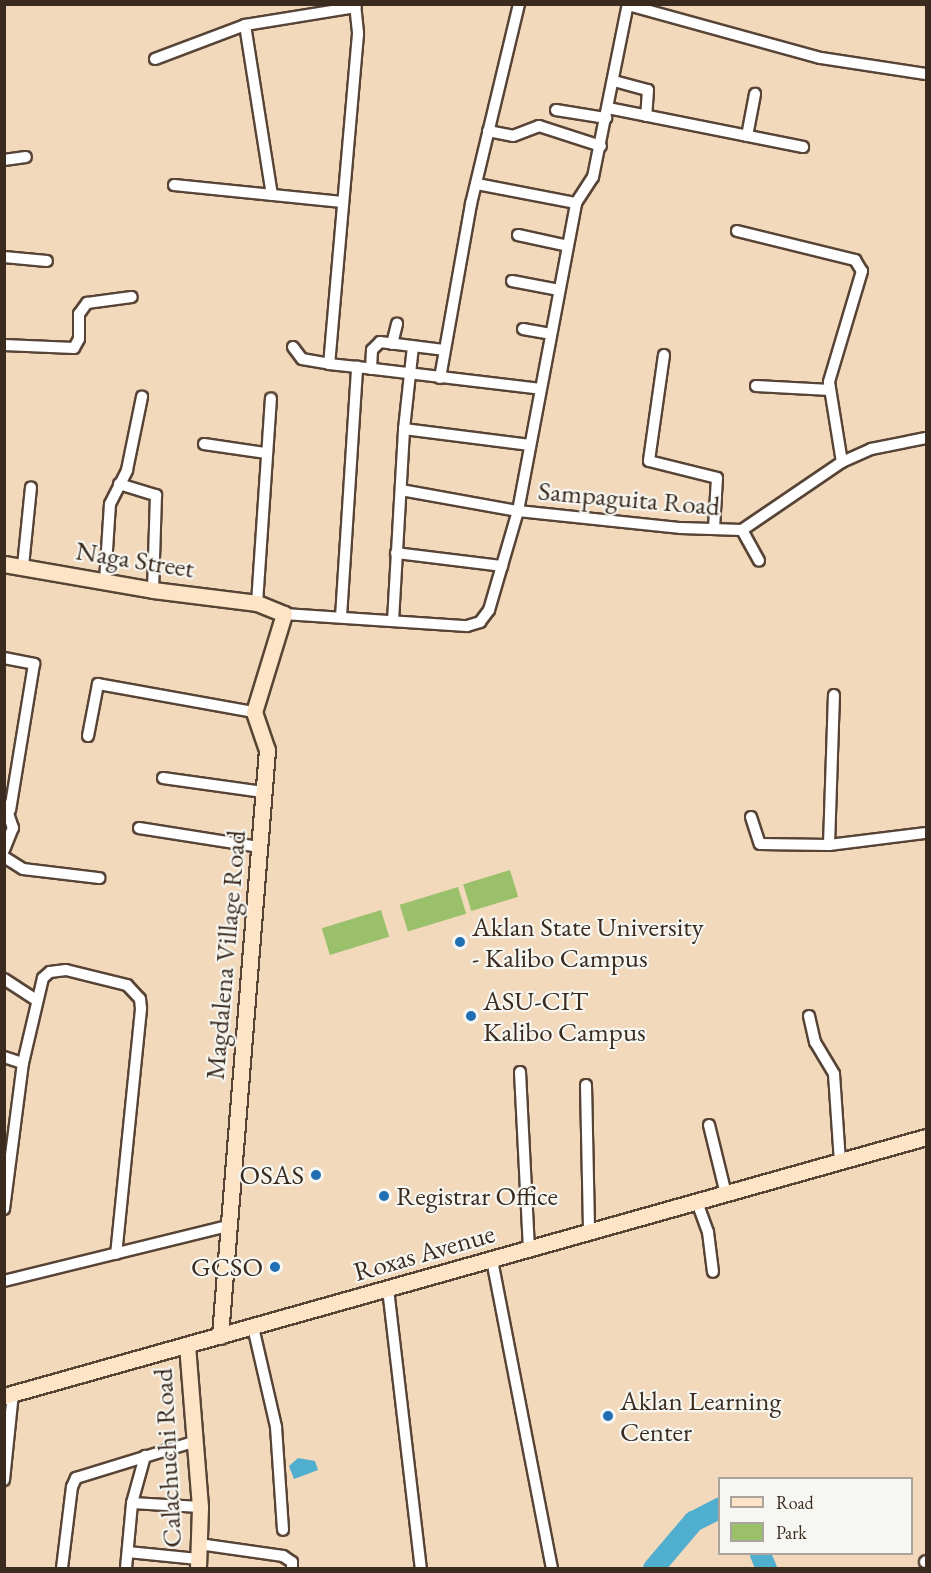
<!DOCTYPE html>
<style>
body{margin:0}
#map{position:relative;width:931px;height:1573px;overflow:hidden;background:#f3d9bb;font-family:"EB Garamond",serif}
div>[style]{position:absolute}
.green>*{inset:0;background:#9bc06b;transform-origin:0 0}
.water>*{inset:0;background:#50aece}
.river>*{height:21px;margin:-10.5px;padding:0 10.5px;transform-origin:10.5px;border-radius:10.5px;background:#50aece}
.roads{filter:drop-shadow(2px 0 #574436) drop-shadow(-2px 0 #574436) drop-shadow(0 2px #574436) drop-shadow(0 -2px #574436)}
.street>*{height:10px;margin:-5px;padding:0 5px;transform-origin:5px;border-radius:5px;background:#fff}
.secondary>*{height:15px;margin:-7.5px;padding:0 7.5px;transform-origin:7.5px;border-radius:7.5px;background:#fee4c6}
.dots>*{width:16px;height:16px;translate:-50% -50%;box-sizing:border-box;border:3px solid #f6f6f2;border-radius:50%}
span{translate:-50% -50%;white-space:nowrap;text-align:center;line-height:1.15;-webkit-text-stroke:4.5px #f6f6f2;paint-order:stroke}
.street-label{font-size:27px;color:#3b2a1e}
.poi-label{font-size:27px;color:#3b2a1e}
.left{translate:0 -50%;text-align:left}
.right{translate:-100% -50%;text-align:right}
.frame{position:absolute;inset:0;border:6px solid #3b2a1e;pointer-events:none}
.legend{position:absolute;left:718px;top:1477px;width:195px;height:78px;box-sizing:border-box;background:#f6f6f2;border:2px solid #aba49d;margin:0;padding:8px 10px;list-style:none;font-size:18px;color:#3b2a1e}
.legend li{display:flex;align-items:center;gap:12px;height:30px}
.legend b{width:30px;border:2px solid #aba49d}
</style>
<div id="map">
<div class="green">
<div style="left:510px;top:870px;width:28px;height:49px;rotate:73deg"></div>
<div style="left:458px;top:887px;width:28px;height:61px;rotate:73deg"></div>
<div style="left:381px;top:910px;width:28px;height:62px;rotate:73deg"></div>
</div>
<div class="water">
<div style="clip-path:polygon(298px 1458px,315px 1461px,318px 1470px,294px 1479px,289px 1466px)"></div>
</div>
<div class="river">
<div style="left:760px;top:1554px;width:15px;rotate:67deg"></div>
<div style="left:653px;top:1568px;width:62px;rotate:-49.6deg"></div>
<div style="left:693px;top:1521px;width:30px;rotate:-27deg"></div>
</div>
<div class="roads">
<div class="street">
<div style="left:355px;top:4px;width:30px;rotate:84deg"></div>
<div style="left:358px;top:34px;width:331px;rotate:95deg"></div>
<div style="left:329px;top:364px;width:28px;rotate:6deg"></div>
<div style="left:628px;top:5px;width:200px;rotate:15.4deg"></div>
<div style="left:821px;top:58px;width:106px;rotate:8.7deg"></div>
<div style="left:245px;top:25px;width:172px;rotate:81deg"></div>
<div style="left:155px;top:59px;width:96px;rotate:-20.7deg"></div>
<div style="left:245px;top:25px;width:112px;rotate:-9.2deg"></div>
<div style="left:614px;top:81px;width:35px;rotate:15deg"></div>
<div style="left:648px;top:90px;width:26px;rotate:94deg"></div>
<div style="left:608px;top:108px;width:199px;rotate:11.3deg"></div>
<div style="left:556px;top:110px;width:51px;rotate:9.1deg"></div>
<div style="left:488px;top:131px;width:25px;rotate:11deg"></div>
<div style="left:513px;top:136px;width:28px;rotate:-21deg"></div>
<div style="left:539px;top:126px;width:65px;rotate:17.9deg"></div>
<div style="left:747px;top:136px;width:43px;rotate:-79.2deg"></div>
<div style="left:4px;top:160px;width:22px;rotate:-8deg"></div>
<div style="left:477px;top:184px;width:101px;rotate:10.9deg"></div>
<div style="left:174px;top:185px;width:169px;rotate:5.8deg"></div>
<div style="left:737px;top:231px;width:122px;rotate:13.8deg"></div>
<div style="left:855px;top:260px;width:13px;rotate:58deg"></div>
<div style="left:862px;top:271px;width:116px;rotate:106.6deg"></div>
<div style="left:829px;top:382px;width:81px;rotate:80.8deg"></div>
<div style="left:518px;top:235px;width:51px;rotate:12.4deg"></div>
<div style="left:4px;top:257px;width:43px;rotate:5.3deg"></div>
<div style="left:512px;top:281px;width:48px;rotate:10.8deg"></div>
<div style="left:523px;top:329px;width:28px;rotate:10deg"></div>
<div style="left:392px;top:344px;width:21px;rotate:-76deg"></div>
<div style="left:4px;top:345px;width:70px;rotate:2.5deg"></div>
<div style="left:74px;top:348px;width:10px;rotate:-61deg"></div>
<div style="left:79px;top:339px;width:25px;rotate:-90deg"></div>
<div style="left:79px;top:314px;width:14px;rotate:-54deg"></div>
<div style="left:87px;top:303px;width:45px;rotate:-7.6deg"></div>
<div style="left:293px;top:347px;width:15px;rotate:53deg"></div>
<div style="left:302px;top:359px;width:27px;rotate:10deg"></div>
<div style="left:664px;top:355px;width:107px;rotate:98.1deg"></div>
<div style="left:649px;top:461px;width:70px;rotate:14deg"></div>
<div style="left:717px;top:478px;width:51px;rotate:93.4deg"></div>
<div style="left:371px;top:369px;width:19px;rotate:-87deg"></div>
<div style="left:372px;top:350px;width:11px;rotate:-45deg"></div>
<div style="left:380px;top:342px;width:64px;rotate:7.1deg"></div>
<div style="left:440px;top:378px;width:177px;rotate:-79.9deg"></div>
<div style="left:471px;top:204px;width:206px;rotate:-76.5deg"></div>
<div style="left:756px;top:386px;width:74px;rotate:3.1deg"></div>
<div style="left:404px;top:429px;width:127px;rotate:7.2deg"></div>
<div style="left:204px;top:444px;width:63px;rotate:8.3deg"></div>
<div style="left:119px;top:484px;width:39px;rotate:17deg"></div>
<div style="left:156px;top:495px;width:95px;rotate:91.8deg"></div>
<div style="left:401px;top:490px;width:119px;rotate:10.2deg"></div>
<div style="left:518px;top:511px;width:164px;rotate:6deg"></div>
<div style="left:681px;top:528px;width:61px;rotate:1.9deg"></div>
<div style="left:742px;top:530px;width:121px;rotate:-34.2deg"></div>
<div style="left:842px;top:462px;width:32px;rotate:-24deg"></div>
<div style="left:871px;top:449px;width:56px;rotate:-11.3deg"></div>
<div style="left:742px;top:530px;width:35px;rotate:61deg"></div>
<div style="left:396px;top:553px;width:107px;rotate:7deg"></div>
<div style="left:23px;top:566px;width:79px;rotate:-84.2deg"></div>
<div style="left:105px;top:581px;width:77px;rotate:-86.3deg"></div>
<div style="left:110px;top:504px;width:38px;rotate:-63deg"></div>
<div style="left:127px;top:470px;width:75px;rotate:-78.4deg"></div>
<div style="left:257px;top:603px;width:205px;rotate:-86.1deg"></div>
<div style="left:284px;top:614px;width:183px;rotate:3.8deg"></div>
<div style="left:467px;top:626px;width:14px;rotate:-17deg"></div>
<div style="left:480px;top:622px;width:15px;rotate:-53deg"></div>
<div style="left:489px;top:610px;width:103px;rotate:-73.7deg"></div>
<div style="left:518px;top:511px;width:313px;rotate:-79.3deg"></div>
<div style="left:576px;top:203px;width:31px;rotate:-57deg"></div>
<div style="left:593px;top:177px;width:177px;rotate:-78.6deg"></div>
<div style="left:341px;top:617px;width:251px;rotate:-86.3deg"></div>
<div style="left:357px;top:367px;width:185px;rotate:6.8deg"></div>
<div style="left:393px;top:621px;width:192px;rotate:-86.7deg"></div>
<div style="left:404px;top:429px;width:83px;rotate:-83.8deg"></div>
<div style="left:4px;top:658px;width:31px;rotate:11deg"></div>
<div style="left:34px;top:664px;width:148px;rotate:99.3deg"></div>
<div style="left:88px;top:736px;width:53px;rotate:-79.1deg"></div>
<div style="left:98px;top:684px;width:158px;rotate:10.2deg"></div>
<div style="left:163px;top:778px;width:101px;rotate:8deg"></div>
<div style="left:751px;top:817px;width:28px;rotate:72deg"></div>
<div style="left:760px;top:844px;width:69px;rotate:0.8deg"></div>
<div style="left:829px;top:845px;width:98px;rotate:-7.1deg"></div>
<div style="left:139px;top:828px;width:121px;rotate:9deg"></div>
<div style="left:829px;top:845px;width:150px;rotate:-88.1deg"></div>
<div style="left:4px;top:850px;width:24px;rotate:-68deg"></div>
<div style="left:13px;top:828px;width:24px;rotate:-109deg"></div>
<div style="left:4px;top:857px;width:22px;rotate:32deg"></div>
<div style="left:23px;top:869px;width:77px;rotate:6.8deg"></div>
<div style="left:4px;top:979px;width:38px;rotate:33deg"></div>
<div style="left:809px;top:1016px;width:27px;rotate:77deg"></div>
<div style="left:815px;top:1042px;width:37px;rotate:59deg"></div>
<div style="left:834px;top:1074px;width:88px;rotate:86.1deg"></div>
<div style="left:4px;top:1057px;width:20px;rotate:18deg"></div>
<div style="left:520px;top:1072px;width:177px;rotate:87.1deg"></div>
<div style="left:586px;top:1085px;width:148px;rotate:88.8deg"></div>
<div style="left:709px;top:1125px;width:71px;rotate:76.2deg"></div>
<div style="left:697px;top:1202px;width:32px;rotate:70deg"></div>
<div style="left:708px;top:1232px;width:40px;rotate:82.9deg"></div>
<div style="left:4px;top:1209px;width:147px;rotate:-82.6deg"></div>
<div style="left:23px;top:1063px;width:87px;rotate:-76.8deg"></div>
<div style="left:43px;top:978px;width:9px;rotate:-41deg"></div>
<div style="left:50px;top:972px;width:16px;rotate:-7deg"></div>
<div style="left:66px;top:970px;width:63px;rotate:13.8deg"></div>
<div style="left:127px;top:985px;width:19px;rotate:47deg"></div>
<div style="left:140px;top:999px;width:10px;rotate:84deg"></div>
<div style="left:141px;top:1009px;width:246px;rotate:95.8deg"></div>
<div style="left:492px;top:1260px;width:314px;rotate:79deg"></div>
<div style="left:4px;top:1281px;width:231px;rotate:-13.8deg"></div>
<div style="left:388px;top:1289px;width:281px;rotate:83.3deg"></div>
<div style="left:253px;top:1327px;width:103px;rotate:77deg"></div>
<div style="left:276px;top:1427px;width:103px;rotate:86.1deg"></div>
<div style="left:4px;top:1480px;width:87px;rotate:-84.1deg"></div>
<div style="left:132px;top:1503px;width:68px;rotate:3.4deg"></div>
<div style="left:199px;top:1544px;width:85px;rotate:8.1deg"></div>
<div style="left:283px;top:1556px;width:11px;rotate:34deg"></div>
<div style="left:292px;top:1562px;width:6px;rotate:90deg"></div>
<div style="left:128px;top:1552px;width:70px;rotate:5.7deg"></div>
<div style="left:925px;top:1562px;width:1px;rotate:-45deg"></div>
<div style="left:62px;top:1568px;width:82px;rotate:-83deg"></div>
<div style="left:72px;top:1487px;width:10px;rotate:-66deg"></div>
<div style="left:76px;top:1478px;width:126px;rotate:-17.1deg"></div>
<div style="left:126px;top:1568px;width:65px;rotate:-84.7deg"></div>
<div style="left:132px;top:1503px;width:49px;rotate:-74.5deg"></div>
</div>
<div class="secondary">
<div style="left:4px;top:564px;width:151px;rotate:9.9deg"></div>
<div style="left:153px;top:590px;width:105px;rotate:7.1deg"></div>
<div style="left:257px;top:603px;width:29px;rotate:22deg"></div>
<div style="left:284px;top:614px;width:102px;rotate:107deg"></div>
<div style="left:254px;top:712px;width:40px;rotate:71.1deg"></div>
<div style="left:267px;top:750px;width:588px;rotate:94.59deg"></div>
<div style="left:187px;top:1345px;width:163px;rotate:85.4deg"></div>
<div style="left:200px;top:1507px;width:61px;rotate:91.9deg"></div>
<div style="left:4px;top:1396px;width:958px;rotate:-15.69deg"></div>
</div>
</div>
<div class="dots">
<div style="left:460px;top:942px;background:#1f6fb2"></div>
<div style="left:471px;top:1016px;background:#1f6fb2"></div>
<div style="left:316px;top:1175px;background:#1f6fb2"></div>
<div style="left:384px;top:1196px;background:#1f6fb2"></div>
<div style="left:275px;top:1267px;background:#1f6fb2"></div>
<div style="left:608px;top:1416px;background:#1f6fb2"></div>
</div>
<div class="street-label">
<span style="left:629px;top:498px;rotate:5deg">Sampaguita Road</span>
<span style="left:135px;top:559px;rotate:9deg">Naga Street</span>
<span style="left:225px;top:955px;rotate:-85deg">Magdalena Village Road</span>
<span style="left:424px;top:1252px;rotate:-16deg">Roxas Avenue</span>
<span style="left:167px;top:1458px;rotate:-93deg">Calachuchi Road</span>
</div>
<div class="poi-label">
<span class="left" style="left:472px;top:942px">Aklan State University<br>- Kalibo Campus</span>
<span class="left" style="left:483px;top:1016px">ASU-CIT<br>Kalibo Campus</span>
<span class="right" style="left:304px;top:1175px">OSAS</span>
<span class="left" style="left:396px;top:1196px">Registrar Office</span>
<span class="right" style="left:263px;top:1267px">GCSO</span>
<span class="left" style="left:620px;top:1416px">Aklan Learning<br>Center</span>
</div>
<div class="frame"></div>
<ul class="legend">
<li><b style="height:8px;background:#fee4c6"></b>Road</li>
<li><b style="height:16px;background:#9bc06b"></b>Park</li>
</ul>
</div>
